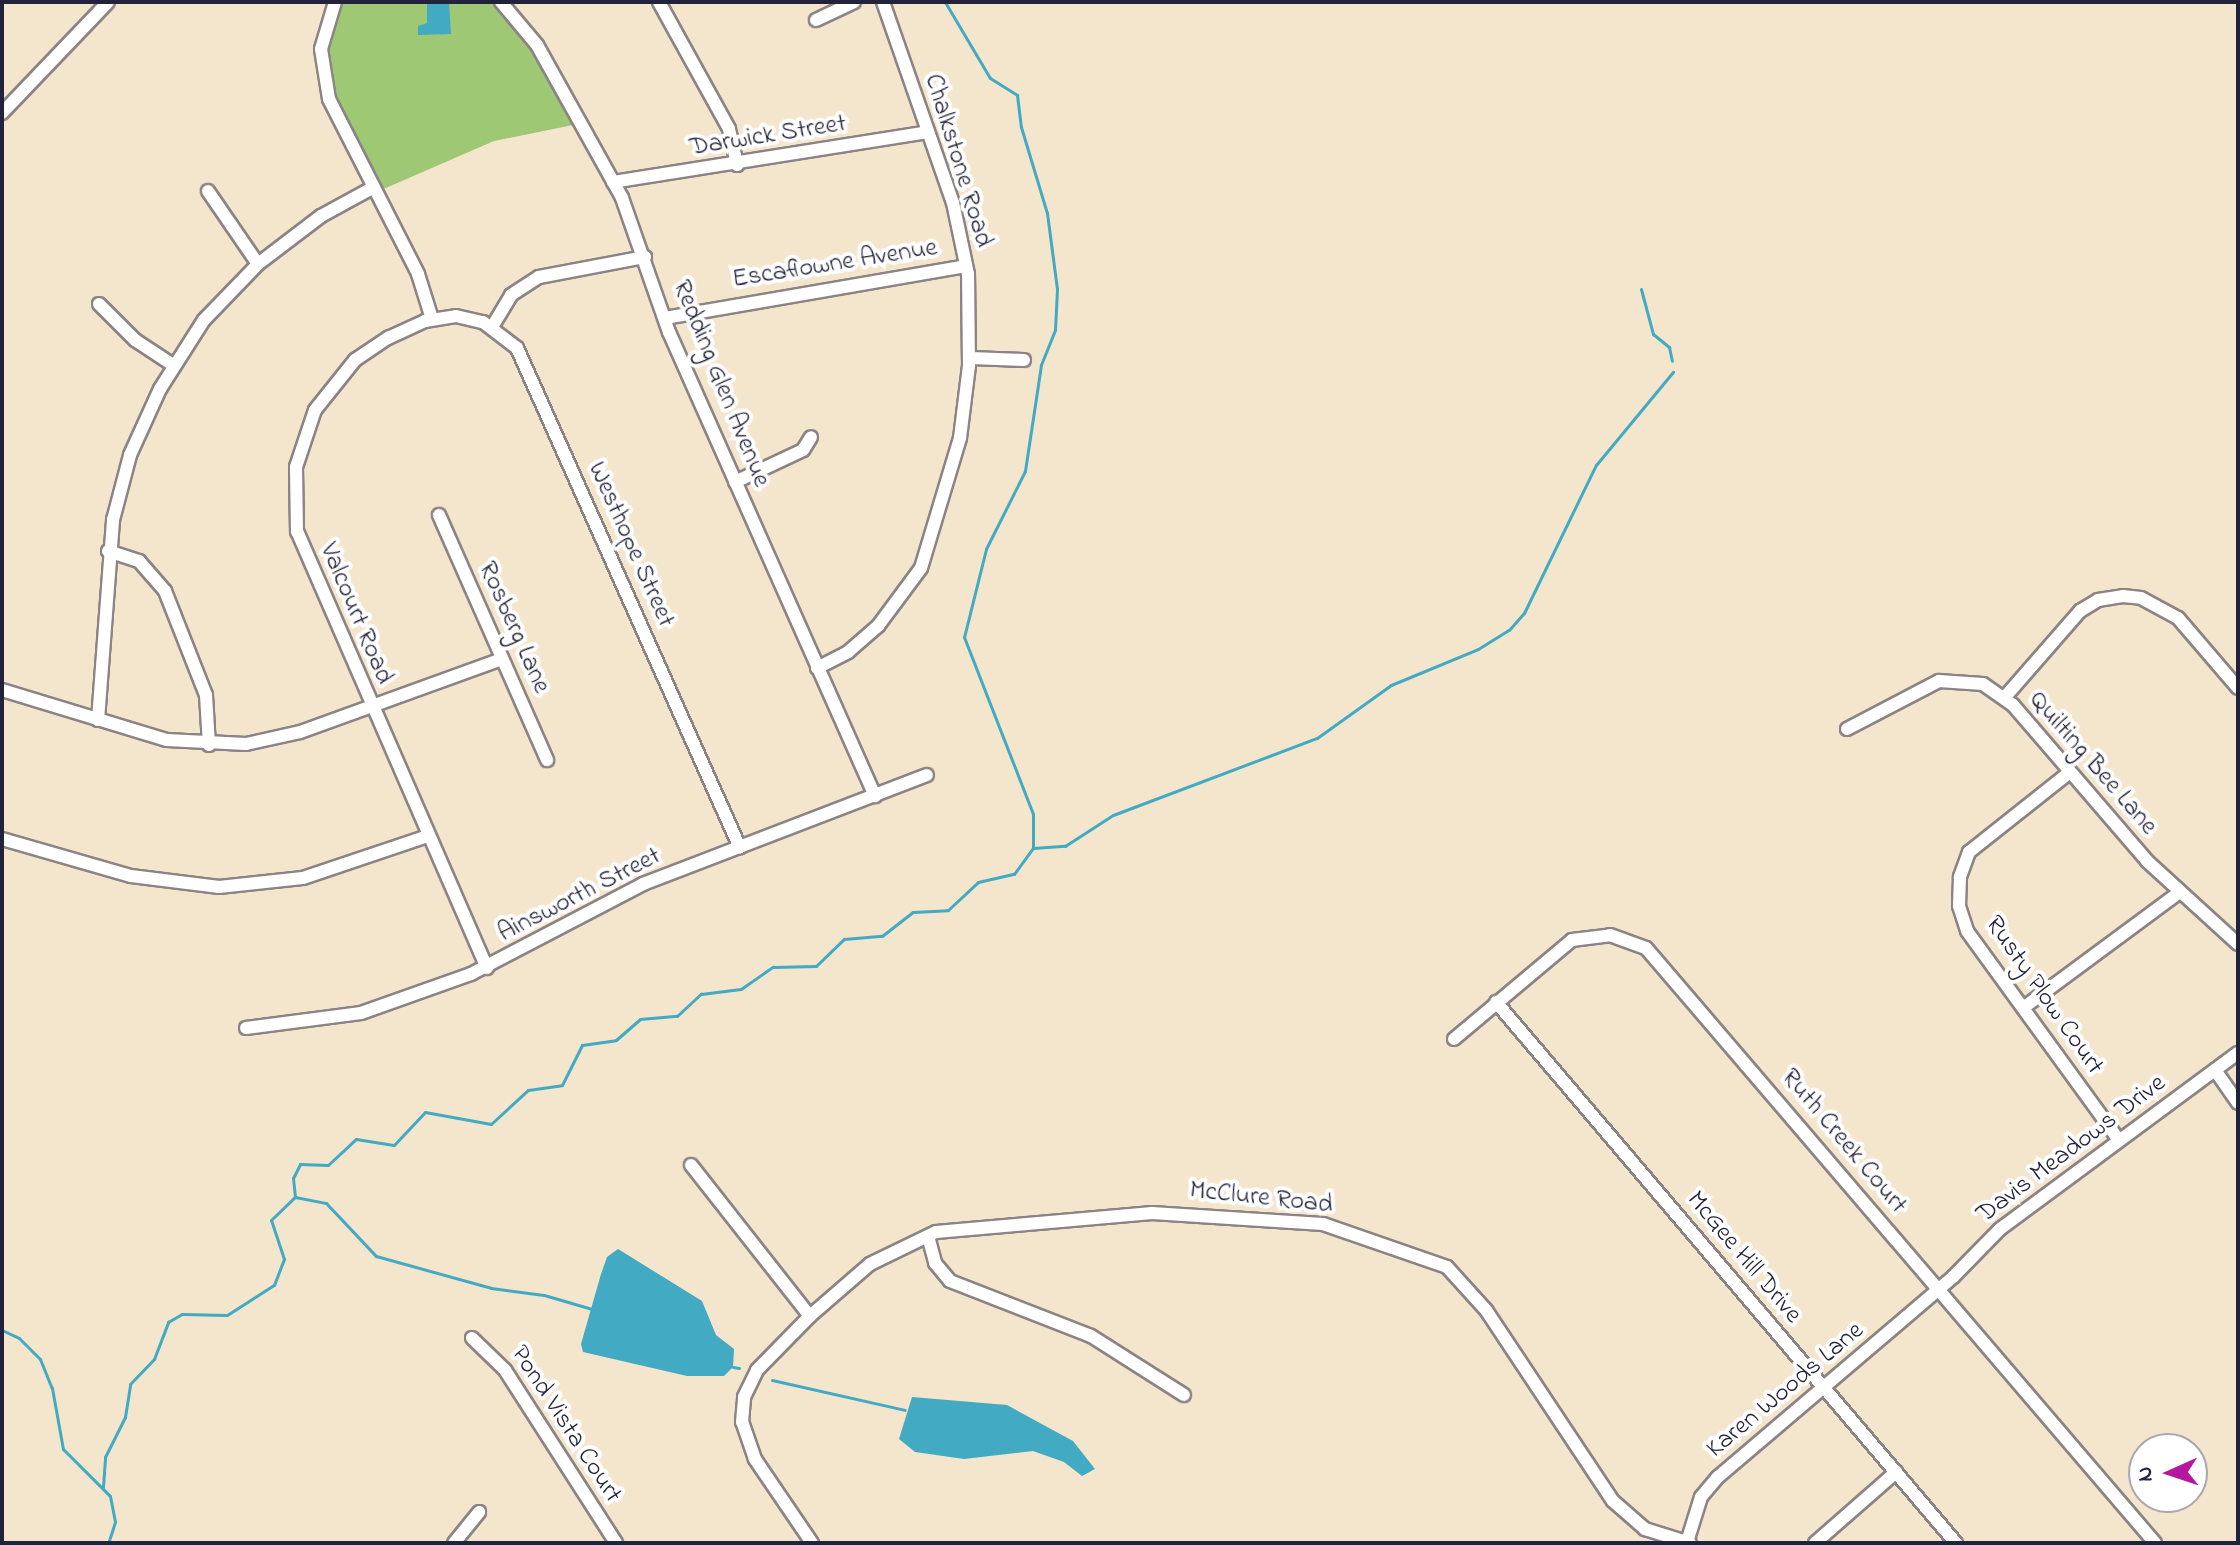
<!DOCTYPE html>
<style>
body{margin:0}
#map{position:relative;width:2240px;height:1545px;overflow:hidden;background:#f4e5cd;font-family:"Indie Flower",sans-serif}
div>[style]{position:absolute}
.green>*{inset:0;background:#9fc874}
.water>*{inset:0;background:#42aac2}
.stream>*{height:3px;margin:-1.5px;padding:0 1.5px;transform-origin:1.5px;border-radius:1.5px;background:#42aac2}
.roads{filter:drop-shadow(2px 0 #8b8484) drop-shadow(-2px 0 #8b8484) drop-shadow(0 2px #8b8484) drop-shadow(0 -2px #8b8484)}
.street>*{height:12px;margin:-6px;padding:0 6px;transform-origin:6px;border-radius:6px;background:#fff}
span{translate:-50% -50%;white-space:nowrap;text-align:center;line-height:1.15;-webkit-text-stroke:8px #fff;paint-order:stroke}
.street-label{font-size:26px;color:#22223b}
.frame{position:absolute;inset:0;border:4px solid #22223b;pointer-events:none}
.north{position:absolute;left:2128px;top:1433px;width:80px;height:80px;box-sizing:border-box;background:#fff;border:2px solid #a7a7b1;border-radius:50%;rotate:267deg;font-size:22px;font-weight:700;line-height:32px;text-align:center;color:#22223b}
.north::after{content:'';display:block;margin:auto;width:28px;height:36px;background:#b5179e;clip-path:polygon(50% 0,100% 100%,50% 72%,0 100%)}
</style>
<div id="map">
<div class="green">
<div style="clip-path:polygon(337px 2px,497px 2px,525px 31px,578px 124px,494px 141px,379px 191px,332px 100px,324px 63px)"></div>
</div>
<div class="water">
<div style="clip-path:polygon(427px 2px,449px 2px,451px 34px,418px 35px,418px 26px,427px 23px)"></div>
<div style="clip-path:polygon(618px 1249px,702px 1301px,716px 1335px,734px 1349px,733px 1367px,724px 1376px,687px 1376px,583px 1352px,581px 1344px,601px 1274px,607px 1257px)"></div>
<div style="clip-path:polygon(912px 1397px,1007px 1405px,1073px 1441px,1095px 1469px,1082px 1476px,1064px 1462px,1033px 1451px,964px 1459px,915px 1452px,899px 1439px)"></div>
</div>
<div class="stream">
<div style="left:945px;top:2px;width:88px;rotate:59.4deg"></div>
<div style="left:990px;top:78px;width:32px;rotate:32deg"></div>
<div style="left:1017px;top:95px;width:32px;rotate:83deg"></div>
<div style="left:1021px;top:127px;width:90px;rotate:73.2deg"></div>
<div style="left:1047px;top:213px;width:77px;rotate:82.5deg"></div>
<div style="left:1057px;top:289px;width:41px;rotate:92.8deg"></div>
<div style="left:1055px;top:330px;width:38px;rotate:112deg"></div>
<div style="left:1041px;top:365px;width:107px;rotate:98.6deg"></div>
<div style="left:1025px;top:471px;width:87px;rotate:116.6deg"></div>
<div style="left:986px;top:549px;width:91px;rotate:104deg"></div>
<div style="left:964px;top:637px;width:190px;rotate:68.7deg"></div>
<div style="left:1033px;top:814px;width:34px;rotate:90deg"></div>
<div style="left:1641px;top:289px;width:47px;rotate:75.1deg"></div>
<div style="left:1653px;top:334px;width:21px;rotate:39deg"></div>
<div style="left:1669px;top:347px;width:14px;rotate:78deg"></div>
<div style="left:295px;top:1197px;width:19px;rotate:-96deg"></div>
<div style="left:293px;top:1178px;width:16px;rotate:-63deg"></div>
<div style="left:300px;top:1164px;width:28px;rotate:2deg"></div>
<div style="left:328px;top:1165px;width:38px;rotate:-43deg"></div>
<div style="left:356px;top:1139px;width:38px;rotate:9deg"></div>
<div style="left:394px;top:1145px;width:45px;rotate:-46.8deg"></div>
<div style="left:425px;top:1112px;width:67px;rotate:10.3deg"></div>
<div style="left:491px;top:1124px;width:50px;rotate:-42.6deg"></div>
<div style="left:528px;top:1090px;width:34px;rotate:-8deg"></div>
<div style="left:562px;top:1085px;width:45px;rotate:-63.4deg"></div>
<div style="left:582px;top:1045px;width:34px;rotate:-8deg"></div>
<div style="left:616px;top:1040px;width:32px;rotate:-41deg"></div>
<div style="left:640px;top:1019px;width:37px;rotate:-5deg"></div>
<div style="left:677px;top:1016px;width:33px;rotate:-43deg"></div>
<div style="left:701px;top:994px;width:40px;rotate:-7.1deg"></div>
<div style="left:741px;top:989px;width:39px;rotate:-35deg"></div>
<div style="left:773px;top:967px;width:43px;rotate:-1.3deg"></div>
<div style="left:816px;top:966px;width:39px;rotate:-44deg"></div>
<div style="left:844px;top:939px;width:38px;rotate:-5deg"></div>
<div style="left:882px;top:936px;width:39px;rotate:-38deg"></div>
<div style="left:913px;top:912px;width:35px;rotate:-3deg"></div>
<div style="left:948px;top:910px;width:41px;rotate:-43deg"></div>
<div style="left:978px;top:882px;width:37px;rotate:-13deg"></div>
<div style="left:1014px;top:874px;width:32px;rotate:-54deg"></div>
<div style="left:1033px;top:848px;width:32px;rotate:-4deg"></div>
<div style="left:1065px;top:846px;width:57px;rotate:-32.9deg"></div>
<div style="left:1113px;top:815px;width:218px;rotate:-20.7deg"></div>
<div style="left:1317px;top:738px;width:91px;rotate:-35.6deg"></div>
<div style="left:1391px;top:685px;width:94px;rotate:-22.5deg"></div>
<div style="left:1478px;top:649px;width:36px;rotate:-32deg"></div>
<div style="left:1509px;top:630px;width:23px;rotate:-49deg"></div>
<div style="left:1524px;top:613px;width:165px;rotate:-64.1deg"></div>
<div style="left:1596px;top:465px;width:121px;rotate:-50.4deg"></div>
<div style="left:2px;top:1330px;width:19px;rotate:25deg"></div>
<div style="left:19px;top:1338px;width:30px;rotate:45deg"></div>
<div style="left:40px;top:1359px;width:31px;rotate:68deg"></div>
<div style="left:52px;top:1388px;width:62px;rotate:79.8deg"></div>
<div style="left:63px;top:1449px;width:66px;rotate:45deg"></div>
<div style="left:110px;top:1496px;width:26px;rotate:79deg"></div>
<div style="left:115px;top:1522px;width:22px;rotate:108deg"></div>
<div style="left:733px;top:1367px;width:6px;rotate:9deg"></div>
<div style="left:772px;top:1380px;width:136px;rotate:12.7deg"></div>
<div style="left:103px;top:1487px;width:30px;rotate:-86deg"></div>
<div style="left:105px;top:1457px;width:45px;rotate:-63.4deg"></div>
<div style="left:125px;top:1417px;width:33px;rotate:-81deg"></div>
<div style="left:130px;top:1384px;width:35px;rotate:-46deg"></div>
<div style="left:154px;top:1359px;width:40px;rotate:-69deg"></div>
<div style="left:168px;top:1322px;width:16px;rotate:-30deg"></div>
<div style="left:182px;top:1314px;width:45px;rotate:1.3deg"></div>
<div style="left:227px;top:1315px;width:56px;rotate:-32.6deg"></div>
<div style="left:274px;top:1285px;width:28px;rotate:-69deg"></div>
<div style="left:284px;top:1259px;width:41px;rotate:-108.4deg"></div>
<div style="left:271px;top:1220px;width:33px;rotate:-44deg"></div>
<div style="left:295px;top:1197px;width:32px;rotate:11deg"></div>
<div style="left:326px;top:1203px;width:73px;rotate:46.7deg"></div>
<div style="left:376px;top:1256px;width:119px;rotate:15.5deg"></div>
<div style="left:491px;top:1288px;width:53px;rotate:7.5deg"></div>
<div style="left:544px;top:1295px;width:50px;rotate:16.3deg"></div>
</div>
<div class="roads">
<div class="street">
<div style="left:335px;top:2px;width:49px;rotate:106.6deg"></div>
<div style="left:321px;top:49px;width:51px;rotate:80.9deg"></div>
<div style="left:329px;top:99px;width:196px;rotate:63deg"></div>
<div style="left:418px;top:274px;width:47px;rotate:72.7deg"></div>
<div style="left:501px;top:2px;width:56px;rotate:50.1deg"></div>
<div style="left:537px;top:45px;width:175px;rotate:60.9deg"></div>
<div style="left:622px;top:198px;width:142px;rotate:70.7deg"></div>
<div style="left:669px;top:332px;width:508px;rotate:66.06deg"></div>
<div style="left:659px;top:2px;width:145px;rotate:61.1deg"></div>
<div style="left:729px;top:129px;width:37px;rotate:77deg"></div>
<div style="left:816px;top:20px;width:42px;rotate:-25.3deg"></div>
<div style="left:2px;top:113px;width:153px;rotate:-46.3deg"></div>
<div style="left:613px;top:182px;width:319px;rotate:-9deg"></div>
<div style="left:208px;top:191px;width:88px;rotate:55.6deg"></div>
<div style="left:99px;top:304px;width:51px;rotate:45deg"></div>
<div style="left:135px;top:340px;width:45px;rotate:33.3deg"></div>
<div style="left:665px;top:318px;width:305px;rotate:-9.8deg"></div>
<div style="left:492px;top:327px;width:37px;rotate:-59deg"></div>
<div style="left:511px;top:295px;width:33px;rotate:-33deg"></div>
<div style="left:539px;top:277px;width:108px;rotate:-10.7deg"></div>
<div style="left:970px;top:358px;width:54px;rotate:2.1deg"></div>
<div style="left:735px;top:482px;width:75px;rotate:-25.2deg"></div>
<div style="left:803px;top:450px;width:15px;rotate:-58deg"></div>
<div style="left:439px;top:515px;width:268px;rotate:66.2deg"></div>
<div style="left:108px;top:551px;width:33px;rotate:18deg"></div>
<div style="left:139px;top:561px;width:40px;rotate:49deg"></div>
<div style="left:165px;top:591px;width:112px;rotate:68.5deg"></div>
<div style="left:206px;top:695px;width:50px;rotate:86.6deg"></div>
<div style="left:817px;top:668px;width:35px;rotate:-27deg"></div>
<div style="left:848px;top:652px;width:40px;rotate:-41deg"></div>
<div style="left:878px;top:626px;width:72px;rotate:-53.4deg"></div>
<div style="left:921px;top:568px;width:136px;rotate:-73.3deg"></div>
<div style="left:960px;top:438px;width:73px;rotate:-82.9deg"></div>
<div style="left:969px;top:366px;width:92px;rotate:-90.6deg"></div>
<div style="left:968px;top:274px;width:73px;rotate:-101.9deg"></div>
<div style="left:953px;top:203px;width:213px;rotate:-109.2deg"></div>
<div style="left:2px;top:690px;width:172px;rotate:16.9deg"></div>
<div style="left:167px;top:740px;width:79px;rotate:2.9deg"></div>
<div style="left:246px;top:744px;width:55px;rotate:-12.5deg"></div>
<div style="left:300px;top:732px;width:215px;rotate:-19.9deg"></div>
<div style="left:2005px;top:697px;width:114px;rotate:-48.9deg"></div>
<div style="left:2080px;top:611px;width:21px;rotate:-31deg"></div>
<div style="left:2098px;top:600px;width:25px;rotate:-9deg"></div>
<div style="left:2123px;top:596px;width:18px;rotate:6deg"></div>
<div style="left:2141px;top:598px;width:42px;rotate:28.4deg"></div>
<div style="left:2178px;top:618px;width:92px;rotate:49.4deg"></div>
<div style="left:98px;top:720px;width:201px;rotate:-85.7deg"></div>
<div style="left:113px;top:520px;width:67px;rotate:-75.3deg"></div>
<div style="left:130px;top:455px;width:72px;rotate:-65.6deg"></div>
<div style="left:160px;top:389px;width:82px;rotate:-57.5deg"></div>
<div style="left:204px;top:320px;width:78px;rotate:-46deg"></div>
<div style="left:258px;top:264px;width:79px;rotate:-37.3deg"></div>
<div style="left:321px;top:216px;width:60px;rotate:-28.7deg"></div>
<div style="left:1847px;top:729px;width:104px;rotate:-27.6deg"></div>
<div style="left:1939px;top:681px;width:44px;rotate:3.9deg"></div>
<div style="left:1983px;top:684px;width:37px;rotate:35deg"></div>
<div style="left:2013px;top:705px;width:206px;rotate:49.3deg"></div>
<div style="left:2147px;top:861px;width:123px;rotate:42.4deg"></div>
<div style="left:2070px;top:772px;width:129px;rotate:141.6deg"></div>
<div style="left:1969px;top:852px;width:27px;rotate:110deg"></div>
<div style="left:1960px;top:877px;width:29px;rotate:92deg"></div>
<div style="left:1959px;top:906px;width:26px;rotate:72deg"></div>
<div style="left:1967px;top:931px;width:258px;rotate:54deg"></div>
<div style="left:2px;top:839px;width:134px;rotate:16deg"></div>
<div style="left:131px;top:876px;width:89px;rotate:7.1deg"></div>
<div style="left:219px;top:887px;width:84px;rotate:-6.1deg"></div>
<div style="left:303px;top:878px;width:132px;rotate:-18.6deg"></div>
<div style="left:487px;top:968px;width:476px;rotate:-113.5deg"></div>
<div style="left:297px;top:532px;width:65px;rotate:-90.9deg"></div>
<div style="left:296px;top:467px;width:60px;rotate:-71.6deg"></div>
<div style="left:315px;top:410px;width:64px;rotate:-51.3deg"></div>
<div style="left:355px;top:360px;width:40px;rotate:-34deg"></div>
<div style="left:388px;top:338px;width:41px;rotate:-24.7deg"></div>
<div style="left:425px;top:321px;width:31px;rotate:-9deg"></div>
<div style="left:456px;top:316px;width:28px;rotate:13deg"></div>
<div style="left:483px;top:322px;width:43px;rotate:37.4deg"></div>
<div style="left:517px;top:348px;width:547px;rotate:65.96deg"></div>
<div style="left:1496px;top:1002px;width:710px;rotate:49.63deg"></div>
<div style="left:2023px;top:1008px;width:195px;rotate:-36.5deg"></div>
<div style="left:246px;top:1028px;width:116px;rotate:-7.4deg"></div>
<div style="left:361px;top:1013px;width:117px;rotate:-19.5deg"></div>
<div style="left:471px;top:974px;width:194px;rotate:-27.6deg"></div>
<div style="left:643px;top:884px;width:304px;rotate:-21deg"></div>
<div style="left:1454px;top:1039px;width:154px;rotate:-40deg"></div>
<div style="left:1572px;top:940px;width:38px;rotate:-7deg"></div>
<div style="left:1610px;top:935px;width:38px;rotate:20deg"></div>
<div style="left:1646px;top:948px;width:783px;rotate:49.45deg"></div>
<div style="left:2215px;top:1070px;width:40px;rotate:55.1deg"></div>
<div style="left:691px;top:1165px;width:192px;rotate:51.8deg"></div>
<div style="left:928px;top:1236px;width:28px;rotate:75deg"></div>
<div style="left:935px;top:1263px;width:23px;rotate:50deg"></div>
<div style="left:950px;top:1281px;width:151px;rotate:21.3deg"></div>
<div style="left:1091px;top:1336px;width:110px;rotate:32.4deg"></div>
<div style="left:472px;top:1338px;width:46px;rotate:44.1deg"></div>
<div style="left:505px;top:1370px;width:206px;rotate:57.3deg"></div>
<div style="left:1687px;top:1542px;width:47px;rotate:-72.7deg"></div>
<div style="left:1701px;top:1497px;width:26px;rotate:-50deg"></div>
<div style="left:1718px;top:1477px;width:309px;rotate:-40.4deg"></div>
<div style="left:1953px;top:1277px;width:67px;rotate:-45.6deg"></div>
<div style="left:2000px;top:1229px;width:296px;rotate:-36.5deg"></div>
<div style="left:454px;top:1543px;width:40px;rotate:-51deg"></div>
<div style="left:812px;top:1543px;width:102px;rotate:-124.2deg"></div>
<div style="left:755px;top:1459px;width:39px;rotate:-109deg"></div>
<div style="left:742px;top:1422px;width:25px;rotate:-85deg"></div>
<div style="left:744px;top:1397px;width:30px;rotate:-64deg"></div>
<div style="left:757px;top:1370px;width:76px;rotate:-45.5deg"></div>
<div style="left:810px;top:1316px;width:79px;rotate:-40.9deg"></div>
<div style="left:870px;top:1264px;width:73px;rotate:-25.9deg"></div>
<div style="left:936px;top:1232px;width:217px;rotate:-5deg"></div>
<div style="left:1152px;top:1213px;width:171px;rotate:3.7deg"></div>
<div style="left:1323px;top:1224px;width:131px;rotate:19.1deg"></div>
<div style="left:1447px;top:1267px;width:58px;rotate:47.8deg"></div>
<div style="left:1486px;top:1310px;width:229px;rotate:56.4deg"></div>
<div style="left:1613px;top:1501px;width:43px;rotate:41.2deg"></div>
<div style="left:1645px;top:1529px;width:47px;rotate:17.3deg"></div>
<div style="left:1815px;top:1543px;width:108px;rotate:-41.2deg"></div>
</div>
</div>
<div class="street-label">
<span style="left:768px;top:137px;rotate:-9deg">Darwick Street</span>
<span style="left:957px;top:161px;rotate:73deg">Chalkstone Road</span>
<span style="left:835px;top:265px;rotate:-9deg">Escaflowne Avenue</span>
<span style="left:720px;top:384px;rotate:68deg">Redding Glen Avenue</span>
<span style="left:630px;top:545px;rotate:66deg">Westhope Street</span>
<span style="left:355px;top:614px;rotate:67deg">Valcourt Road</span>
<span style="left:513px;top:628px;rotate:66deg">Rosberg Lane</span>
<span style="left:2092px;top:764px;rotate:49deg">Quilting Bee Lane</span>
<span style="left:580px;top:896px;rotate:-27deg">Ainsworth Street</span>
<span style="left:2043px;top:996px;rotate:55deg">Rusty Plow Court</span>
<span style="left:1843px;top:1142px;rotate:50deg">Ruth Creek Court</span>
<span style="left:2072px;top:1150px;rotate:-37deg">Davis Meadows Drive</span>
<span style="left:1261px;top:1199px;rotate:6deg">McClure Road</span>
<span style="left:1743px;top:1258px;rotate:50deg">McGee Hill Drive</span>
<span style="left:1786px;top:1391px;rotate:-40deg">Karen Woods Lane</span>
<span style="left:565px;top:1425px;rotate:57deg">Pond Vista Court</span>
</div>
<div class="frame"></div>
<div class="north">N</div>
</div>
